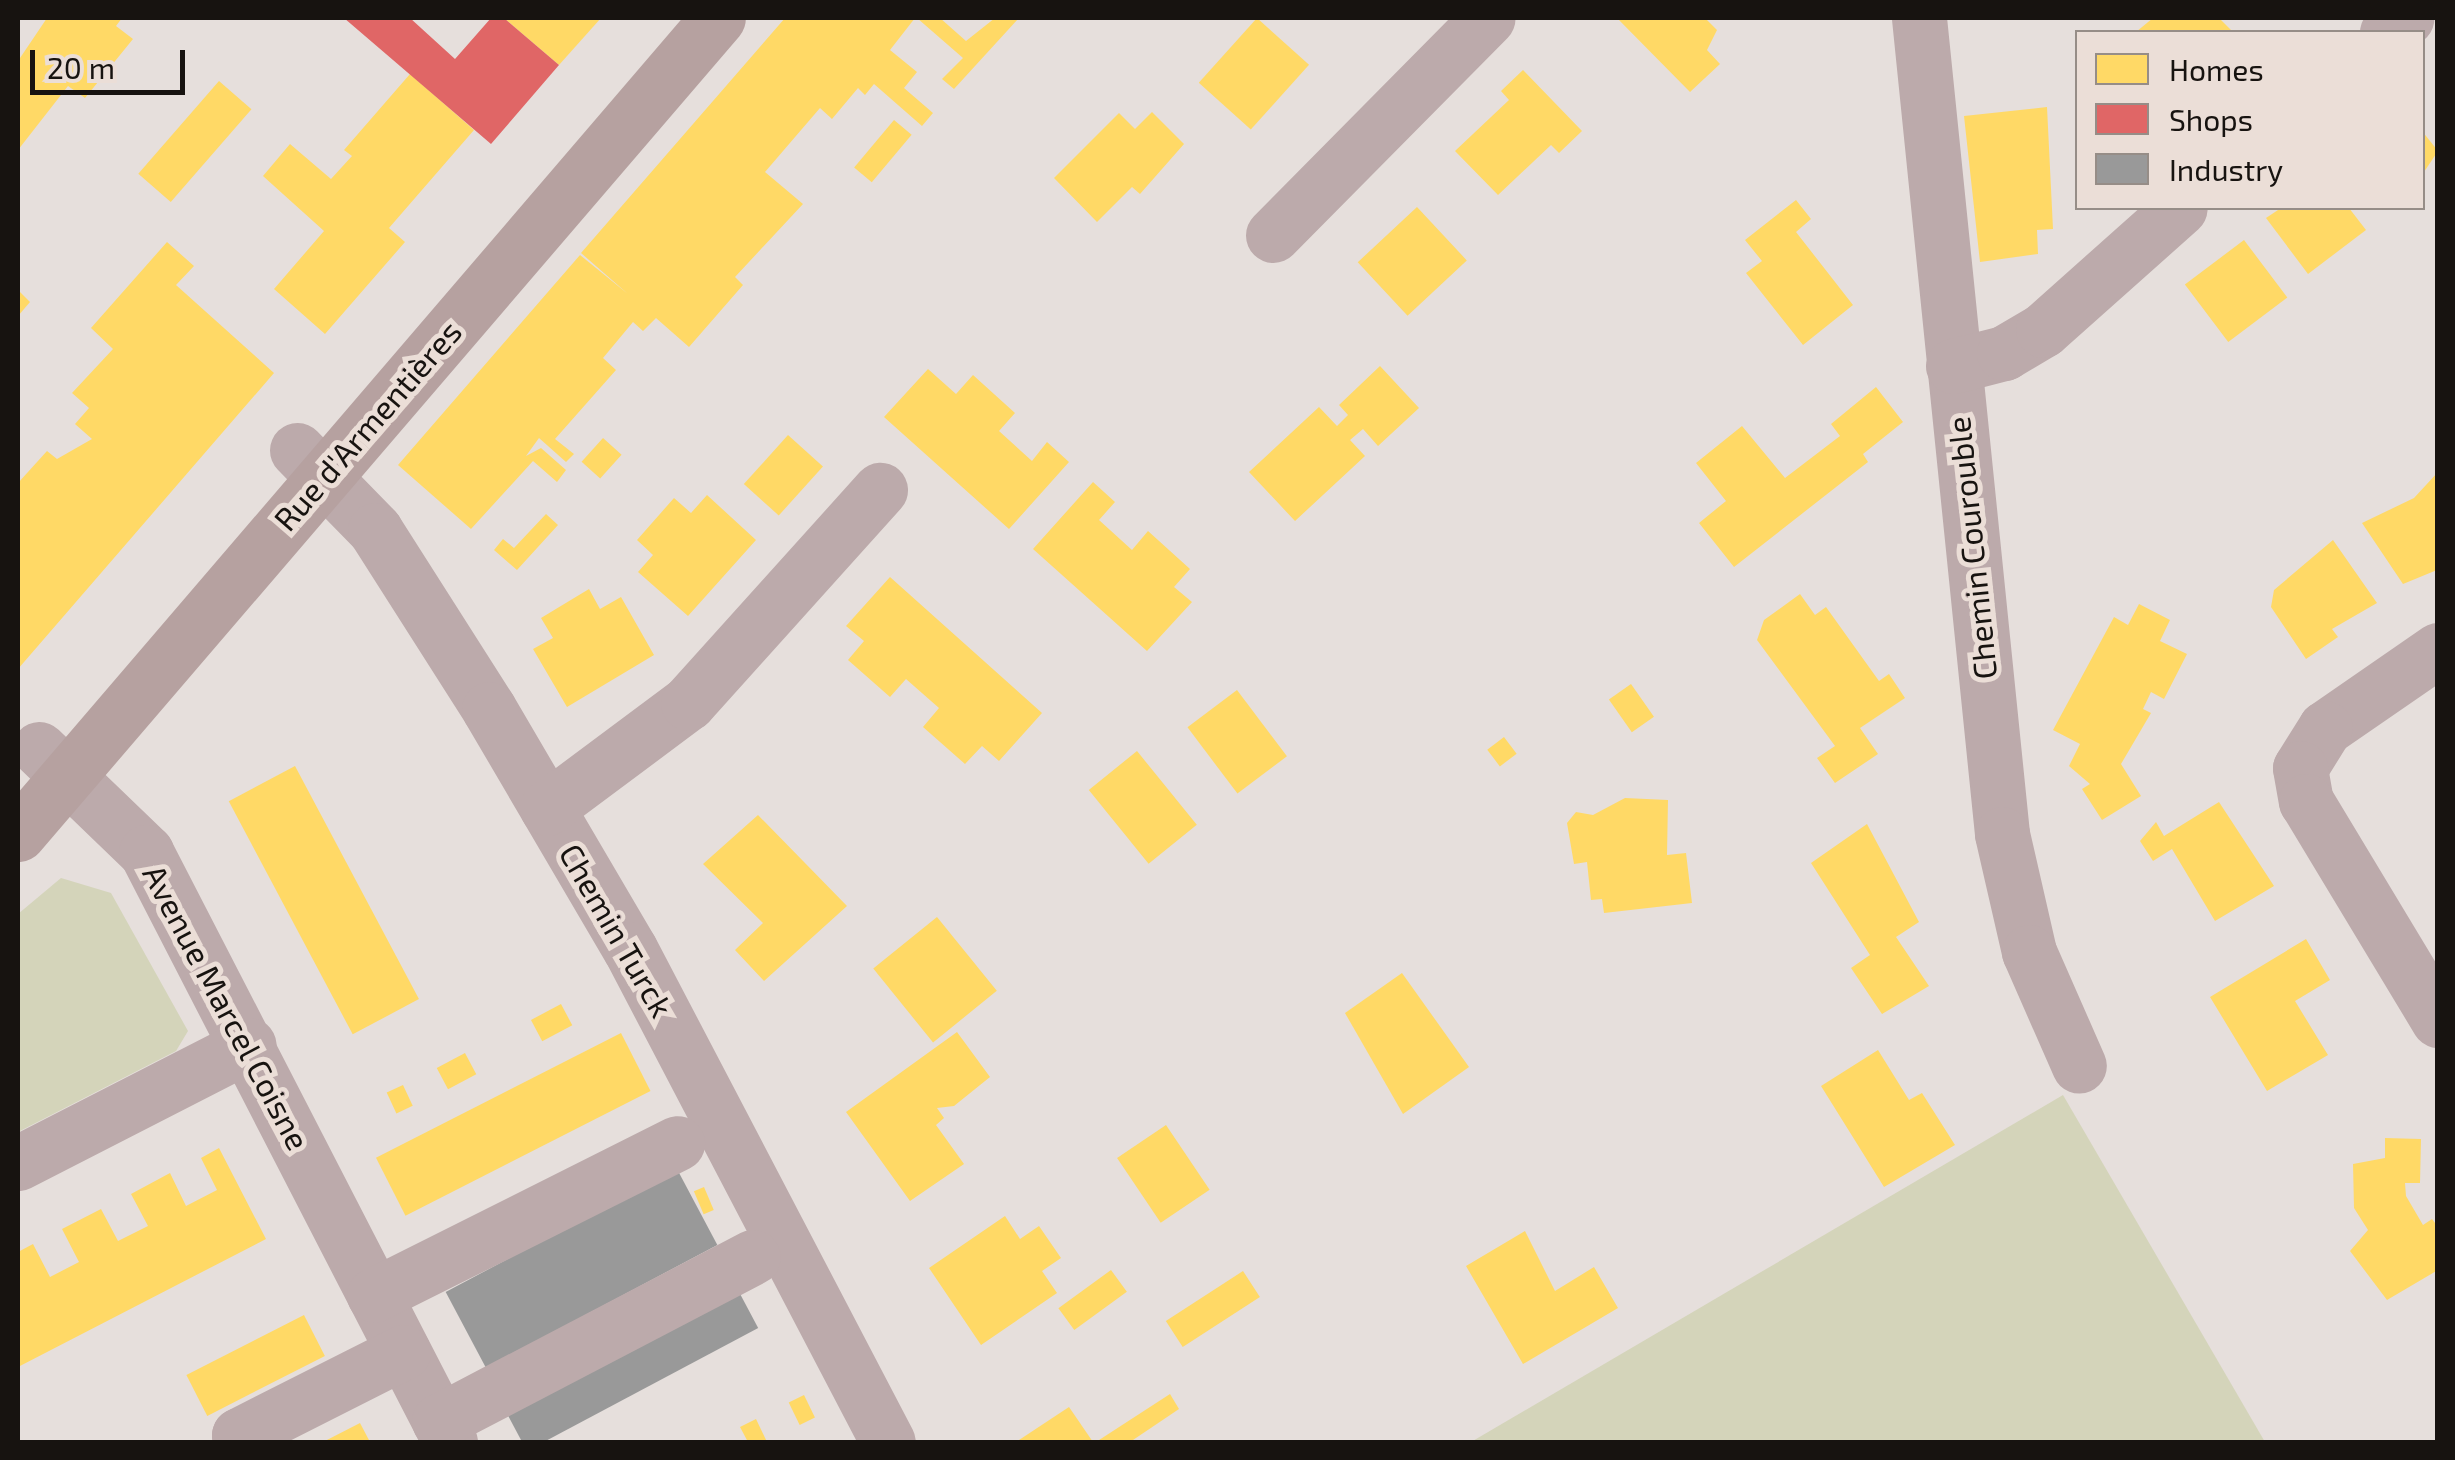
<!DOCTYPE html>
<meta charset="utf-8">
<style>
body{margin:0}
#map{position:relative;width:2455px;height:1460px;overflow:hidden;background:#e6dfdc;font-family:"Exo 2",sans-serif}
div>[style]{position:absolute}
.green>*{inset:0;background:#d4d4ba}
.homes>*{inset:0;background:#ffd966;transform-origin:0 0}
.shops>*{inset:0;background:#e06666}
.industry>*{inset:0;background:#999;transform-origin:0 0}
.minor>*{height:55px;margin:-27.5px;padding:0 27.5px;transform-origin:27.5px;border-radius:27.5px;background:#bcaaab}
.major>*{height:55px;margin:-27.5px;padding:0 27.5px;transform-origin:27.5px;border-radius:27.5px;background:#b6a1a0}
span{translate:-50% -50%;white-space:nowrap;text-align:center;line-height:1.15;-webkit-text-stroke:10px #ebded7;paint-order:stroke}
.street-label{font-size:32px;color:#171310}
.frame{position:absolute;inset:0;border:20px solid #171310;pointer-events:none}
.legend{position:absolute;left:2075px;top:30px;width:350px;height:180px;box-sizing:border-box;background:#ebded7;border:2px solid #968d87;margin:0;padding:12px 18px;list-style:none;font-size:30px;color:#171310}
.legend li{display:flex;align-items:center;gap:20px;height:50px}
.legend b{width:50px;border:2px solid #968d87}
.scale{position:absolute;left:30px;top:50px;width:155px;height:45px;box-sizing:border-box;border:5px solid #171310;border-top:0;padding-left:12px;font-size:30px;line-height:35px;white-space:nowrap;color:#171310;-webkit-text-stroke:8px #ebded7;paint-order:stroke}
</style>
<div id="map">
<div class="green">
<div style="clip-path:polygon(61px 878px,111px 893px,188px 1031px,176px 1051px,18px 1132px,18px 914px)"></div>
<div style="clip-path:polygon(2063px 1095px,2265px 1442px,1471px 1442px)"></div>
</div>
<div class="homes">
<div style="clip-path:polygon(47px 18px,122px 18px,116px 26px,133px 39px,85px 98px,68px 86px,18px 150px,18px 61px)"></div>
<div style="clip-path:polygon(504px 18px,601px 18px,559px 65px)"></div>
<div style="clip-path:polygon(785px 18px,915px 18px,890px 50px,917px 72px,904px 88px,933px 113px,922px 126px,874px 84px,865px 95px,858px 88px,832px 119px,820px 108px,765px 172px,803px 204px,735px 277px,743px 285px,689px 347px,656px 318px,643px 331px,633px 322px,603px 358px,616px 370px,555px 439px,574px 454px,566px 462px,539px 438px,526px 456px,541px 448px,566px 470px,557px 482px,533px 461px,471px 529px,398px 465px,580px 255px,628px 294px,581px 253px)"></div>
<div style="clip-path:polygon(917px 18px,940px 18px,966px 41px,995px 18px,1019px 18px,954px 89px,942px 79px,963px 58px)"></div>
<div style="left:1257px;top:18px;width:70px;height:87px;rotate:42deg"></div>
<div style="clip-path:polygon(1617px 18px,1705px 18px,1717px 30px,1707px 50px,1720px 64px,1690px 92px)"></div>
<div style="clip-path:polygon(2153px 18px,2219px 18px,2233px 32px,2136px 32px)"></div>
<div style="clip-path:polygon(1523px 70px,1582px 131px,1559px 153px,1551px 145px,1498px 195px,1455px 151px,1509px 100px,1501px 91px)"></div>
<div style="clip-path:polygon(410px 74px,474px 130px,389px 228px,405px 242px,325px 334px,274px 289px,324px 231px,263px 176px,290px 144px,331px 179px,352px 156px,344px 150px)"></div>
<div style="left:219px;top:81px;width:43px;height:123px;rotate:41deg"></div>
<div style="clip-path:polygon(2047px 107px,2053px 229px,2037px 230px,2038px 254px,1980px 262px,1964px 116px)"></div>
<div style="clip-path:polygon(1152px 112px,1184px 144px,1140px 194px,1132px 187px,1097px 222px,1054px 178px,1119px 113px,1135px 129px)"></div>
<div style="left:894px;top:120px;width:23px;height:62px;rotate:40deg"></div>
<div style="clip-path:polygon(2422px 131px,2438px 151px,2422px 175px)"></div>
<div style="clip-path:polygon(1796px 200px,1811px 219px,1796px 232px,1853px 305px,1803px 345px,1746px 273px,1762px 261px,1745px 240px)"></div>
<div style="left:1417px;top:207px;width:73px;height:81px;rotate:47deg"></div>
<div style="clip-path:polygon(2281px 208px,2349px 208px,2366px 230px,2308px 274px,2266px 218px)"></div>
<div style="left:2244px;top:240px;width:72px;height:74px;rotate:53deg"></div>
<div style="clip-path:polygon(167px 242px,194px 266px,176px 285px,274px 373px,18px 669px,18px 483px,47px 451px,57px 459px,92px 439px,75px 424px,89px 408px,72px 393px,113px 349px,91px 328px)"></div>
<div style="clip-path:polygon(18px 290px,30px 302px,18px 316px)"></div>
<div style="clip-path:polygon(1380px 366px,1419px 408px,1378px 446px,1363px 429px,1350px 440px,1365px 456px,1295px 521px,1249px 472px,1319px 407px,1337px 426px,1348px 415px,1339px 405px)"></div>
<div style="clip-path:polygon(928px 369px,956px 394px,973px 375px,1015px 413px,999px 431px,1032px 461px,1047px 442px,1069px 462px,1009px 529px,884px 417px)"></div>
<div style="clip-path:polygon(1876px 387px,1903px 422px,1863px 454px,1868px 462px,1734px 567px,1699px 523px,1726px 501px,1696px 463px,1742px 426px,1785px 478px,1840px 436px,1831px 424px)"></div>
<div style="left:788px;top:435px;width:47px;height:66px;rotate:42deg"></div>
<div style="left:603px;top:438px;width:25px;height:32px;rotate:42deg"></div>
<div style="clip-path:polygon(2438px 472px,2437px 570px,2403px 584px,2362px 523px,2414px 498px)"></div>
<div style="clip-path:polygon(1093px 482px,1115px 502px,1099px 520px,1132px 550px,1148px 531px,1190px 569px,1174px 587px,1192px 602px,1147px 651px,1033px 549px)"></div>
<div style="clip-path:polygon(707px 495px,756px 540px,688px 616px,638px 572px,653px 555px,637px 540px,674px 498px,691px 513px)"></div>
<div style="clip-path:polygon(546px 514px,558px 525px,517px 570px,494px 550px,503px 539px,514px 548px)"></div>
<div style="clip-path:polygon(2333px 540px,2377px 603px,2332px 629px,2338px 637px,2306px 659px,2271px 607px,2274px 590px)"></div>
<div style="clip-path:polygon(890px 577px,1042px 713px,999px 761px,982px 746px,965px 764px,923px 727px,939px 708px,906px 679px,890px 697px,848px 660px,864px 641px,846px 626px)"></div>
<div style="clip-path:polygon(589px 589px,600px 609px,621px 597px,654px 655px,567px 707px,533px 649px,553px 638px,541px 618px)"></div>
<div style="clip-path:polygon(1800px 594px,1815px 615px,1826px 607px,1879px 681px,1889px 674px,1905px 698px,1860px 728px,1878px 754px,1835px 783px,1817px 758px,1835px 746px,1757px 640px,1764px 620px)"></div>
<div style="clip-path:polygon(2139px 604px,2170px 620px,2160px 641px,2187px 654px,2164px 699px,2151px 692px,2143px 709px,2151px 713px,2121px 764px,2141px 796px,2102px 820px,2082px 789px,2090px 784px,2069px 766px,2080px 744px,2053px 730px,2114px 617px,2128px 625px)"></div>
<div style="left:1631px;top:684px;width:40px;height:27px;rotate:55deg"></div>
<div style="left:1237px;top:690px;width:83px;height:62px;rotate:53deg"></div>
<div style="left:1504px;top:737px;width:21px;height:21px;rotate:53deg"></div>
<div style="left:1137px;top:751px;width:95px;height:62px;rotate:51deg"></div>
<div style="left:295px;top:766px;width:264px;height:75px;rotate:62deg"></div>
<div style="clip-path:polygon(1625px 798px,1668px 800px,1667px 855px,1686px 853px,1692px 903px,1604px 913px,1602px 899px,1591px 900px,1587px 862px,1574px 864px,1567px 823px,1576px 812px,1593px 815px)"></div>
<div style="clip-path:polygon(2219px 802px,2274px 886px,2215px 921px,2172px 849px,2153px 861px,2140px 841px,2156px 822px,2164px 836px)"></div>
<div style="clip-path:polygon(758px 815px,847px 906px,764px 981px,735px 950px,763px 923px,703px 864px)"></div>
<div style="clip-path:polygon(1867px 824px,1919px 922px,1896px 937px,1929px 986px,1882px 1014px,1851px 968px,1870px 955px,1811px 863px)"></div>
<div style="left:937px;top:917px;width:95px;height:82px;rotate:51deg"></div>
<div style="clip-path:polygon(2306px 939px,2330px 980px,2295px 1001px,2328px 1055px,2267px 1091px,2210px 997px)"></div>
<div style="clip-path:polygon(1402px 973px,1469px 1067px,1403px 1114px,1345px 1013px)"></div>
<div style="left:561px;top:1004px;width:24px;height:34px;rotate:62deg"></div>
<div style="clip-path:polygon(957px 1032px,990px 1077px,954px 1106px,937px 1108px,944px 1118px,936px 1125px,964px 1164px,910px 1201px,846px 1112px)"></div>
<div style="left:621px;top:1033px;width:65px;height:275px;rotate:63deg"></div>
<div style="clip-path:polygon(1878px 1050px,1909px 1100px,1922px 1093px,1955px 1145px,1884px 1187px,1821px 1086px)"></div>
<div style="left:465px;top:1053px;width:24px;height:32px;rotate:62deg"></div>
<div style="left:403px;top:1085px;width:23px;height:18px;rotate:65deg"></div>
<div style="left:1166px;top:1125px;width:78px;height:59px;rotate:56deg"></div>
<div style="clip-path:polygon(2385px 1138px,2421px 1139px,2420px 1183px,2405px 1183px,2406px 1196px,2423px 1225px,2432px 1219px,2438px 1227px,2438px 1270px,2387px 1300px,2350px 1251px,2368px 1230px,2354px 1208px,2353px 1164px,2385px 1158px)"></div>
<div style="clip-path:polygon(219px 1148px,266px 1239px,18px 1367px,18px 1252px,33px 1244px,50px 1277px,79px 1262px,62px 1229px,101px 1209px,118px 1241px,148px 1226px,131px 1194px,170px 1173px,186px 1206px,217px 1190px,201px 1158px)"></div>
<div style="left:704px;top:1187px;width:25px;height:11px;rotate:67deg"></div>
<div style="clip-path:polygon(1005px 1216px,1020px 1239px,1039px 1226px,1061px 1258px,1042px 1271px,1057px 1293px,981px 1345px,929px 1268px)"></div>
<div style="clip-path:polygon(1525px 1231px,1555px 1291px,1594px 1267px,1618px 1308px,1523px 1364px,1466px 1266px)"></div>
<div style="left:1111px;top:1270px;width:27px;height:65px;rotate:54deg"></div>
<div style="left:1243px;top:1271px;width:31px;height:92px;rotate:57deg"></div>
<div style="left:304px;top:1315px;width:46px;height:132px;rotate:63deg"></div>
<div style="clip-path:polygon(1170px 1394px,1179px 1409px,1130px 1442px,1096px 1442px)"></div>
<div style="left:804px;top:1395px;width:25px;height:17px;rotate:64deg"></div>
<div style="clip-path:polygon(1069px 1407px,1093px 1442px,1016px 1442px)"></div>
<div style="clip-path:polygon(756px 1419px,767px 1442px,748px 1442px,740px 1427px)"></div>
<div style="clip-path:polygon(360px 1423px,370px 1442px,323px 1442px)"></div>
</div>
<div class="shops">
<div style="clip-path:polygon(344px 18px,410px 18px,455px 59px,491px 18px,504px 18px,559px 65px,491px 144px)"></div>
</div>
<div class="industry">
<div style="left:677px;top:1169px;width:86px;height:262px;rotate:62deg"></div>
<div style="left:738px;top:1290px;width:43px;height:262px;rotate:62deg"></div>
</div>
<div class="minor">
<div style="left:1919px;top:18px;width:820px;rotate:84.19deg"></div>
<div style="left:2002px;top:834px;width:121px;rotate:77.1deg"></div>
<div style="left:2029px;top:952px;width:124px;rotate:66.3deg"></div>
<div style="left:2387px;top:32px;width:24px;rotate:-36deg"></div>
<div style="left:1273px;top:235px;width:305px;rotate:-45.3deg"></div>
<div style="left:1953px;top:366px;width:53px;rotate:-14.3deg"></div>
<div style="left:2004px;top:353px;width:45px;rotate:-30.5deg"></div>
<div style="left:2043px;top:330px;width:183px;rotate:-41.7deg"></div>
<div style="left:297px;top:450px;width:112px;rotate:45.7deg"></div>
<div style="left:375px;top:530px;width:212px;rotate:57.5deg"></div>
<div style="left:489px;top:709px;width:278px;rotate:59.6deg"></div>
<div style="left:630px;top:949px;width:556px;rotate:62.38deg"></div>
<div style="left:2438px;top:650px;width:137px;rotate:145.4deg"></div>
<div style="left:2325px;top:728px;width:47px;rotate:122deg"></div>
<div style="left:2300px;top:768px;width:34px;rotate:80deg"></div>
<div style="left:2306px;top:801px;width:256px;rotate:58.9deg"></div>
<div style="left:39px;top:749px;width:149px;rotate:43.9deg"></div>
<div style="left:146px;top:852px;width:664px;rotate:62.74deg"></div>
<div style="left:547px;top:808px;width:176px;rotate:-36.7deg"></div>
<div style="left:688px;top:703px;width:287px;rotate:-48deg"></div>
<div style="left:18px;top:1163px;width:259px;rotate:-27.1deg"></div>
<div style="left:374px;top:1295px;width:339px;rotate:-26.6deg"></div>
<div style="left:439px;top:1421px;width:354px;rotate:-27.6deg"></div>
<div style="left:243px;top:1442px;width:8px;rotate:-120deg"></div>
<div style="left:239px;top:1435px;width:184px;rotate:-26.8deg"></div>
</div>
<div class="major">
<div style="left:18px;top:834px;width:1075px;rotate:-49.38deg"></div>
</div>
<div class="street-label">
<span style="left:367px;top:425px;rotate:-49deg">Rue d'Armentières</span>
<span style="left:1971px;top:548px;rotate:-96deg">Chemin Courouble</span>
<span style="left:617px;top:930px;rotate:60deg">Chemin Turck</span>
<span style="left:227px;top:1007px;rotate:62deg">Avenue Marcel Coisne</span>
</div>
<div class="frame"></div>
<ul class="legend">
<li><b style="height:28px;background:#ffd966"></b>Homes</li>
<li><b style="height:28px;background:#e06666"></b>Shops</li>
<li><b style="height:28px;background:#999"></b>Industry</li>
</ul>
<div class="scale">20 m</div>
</div>
